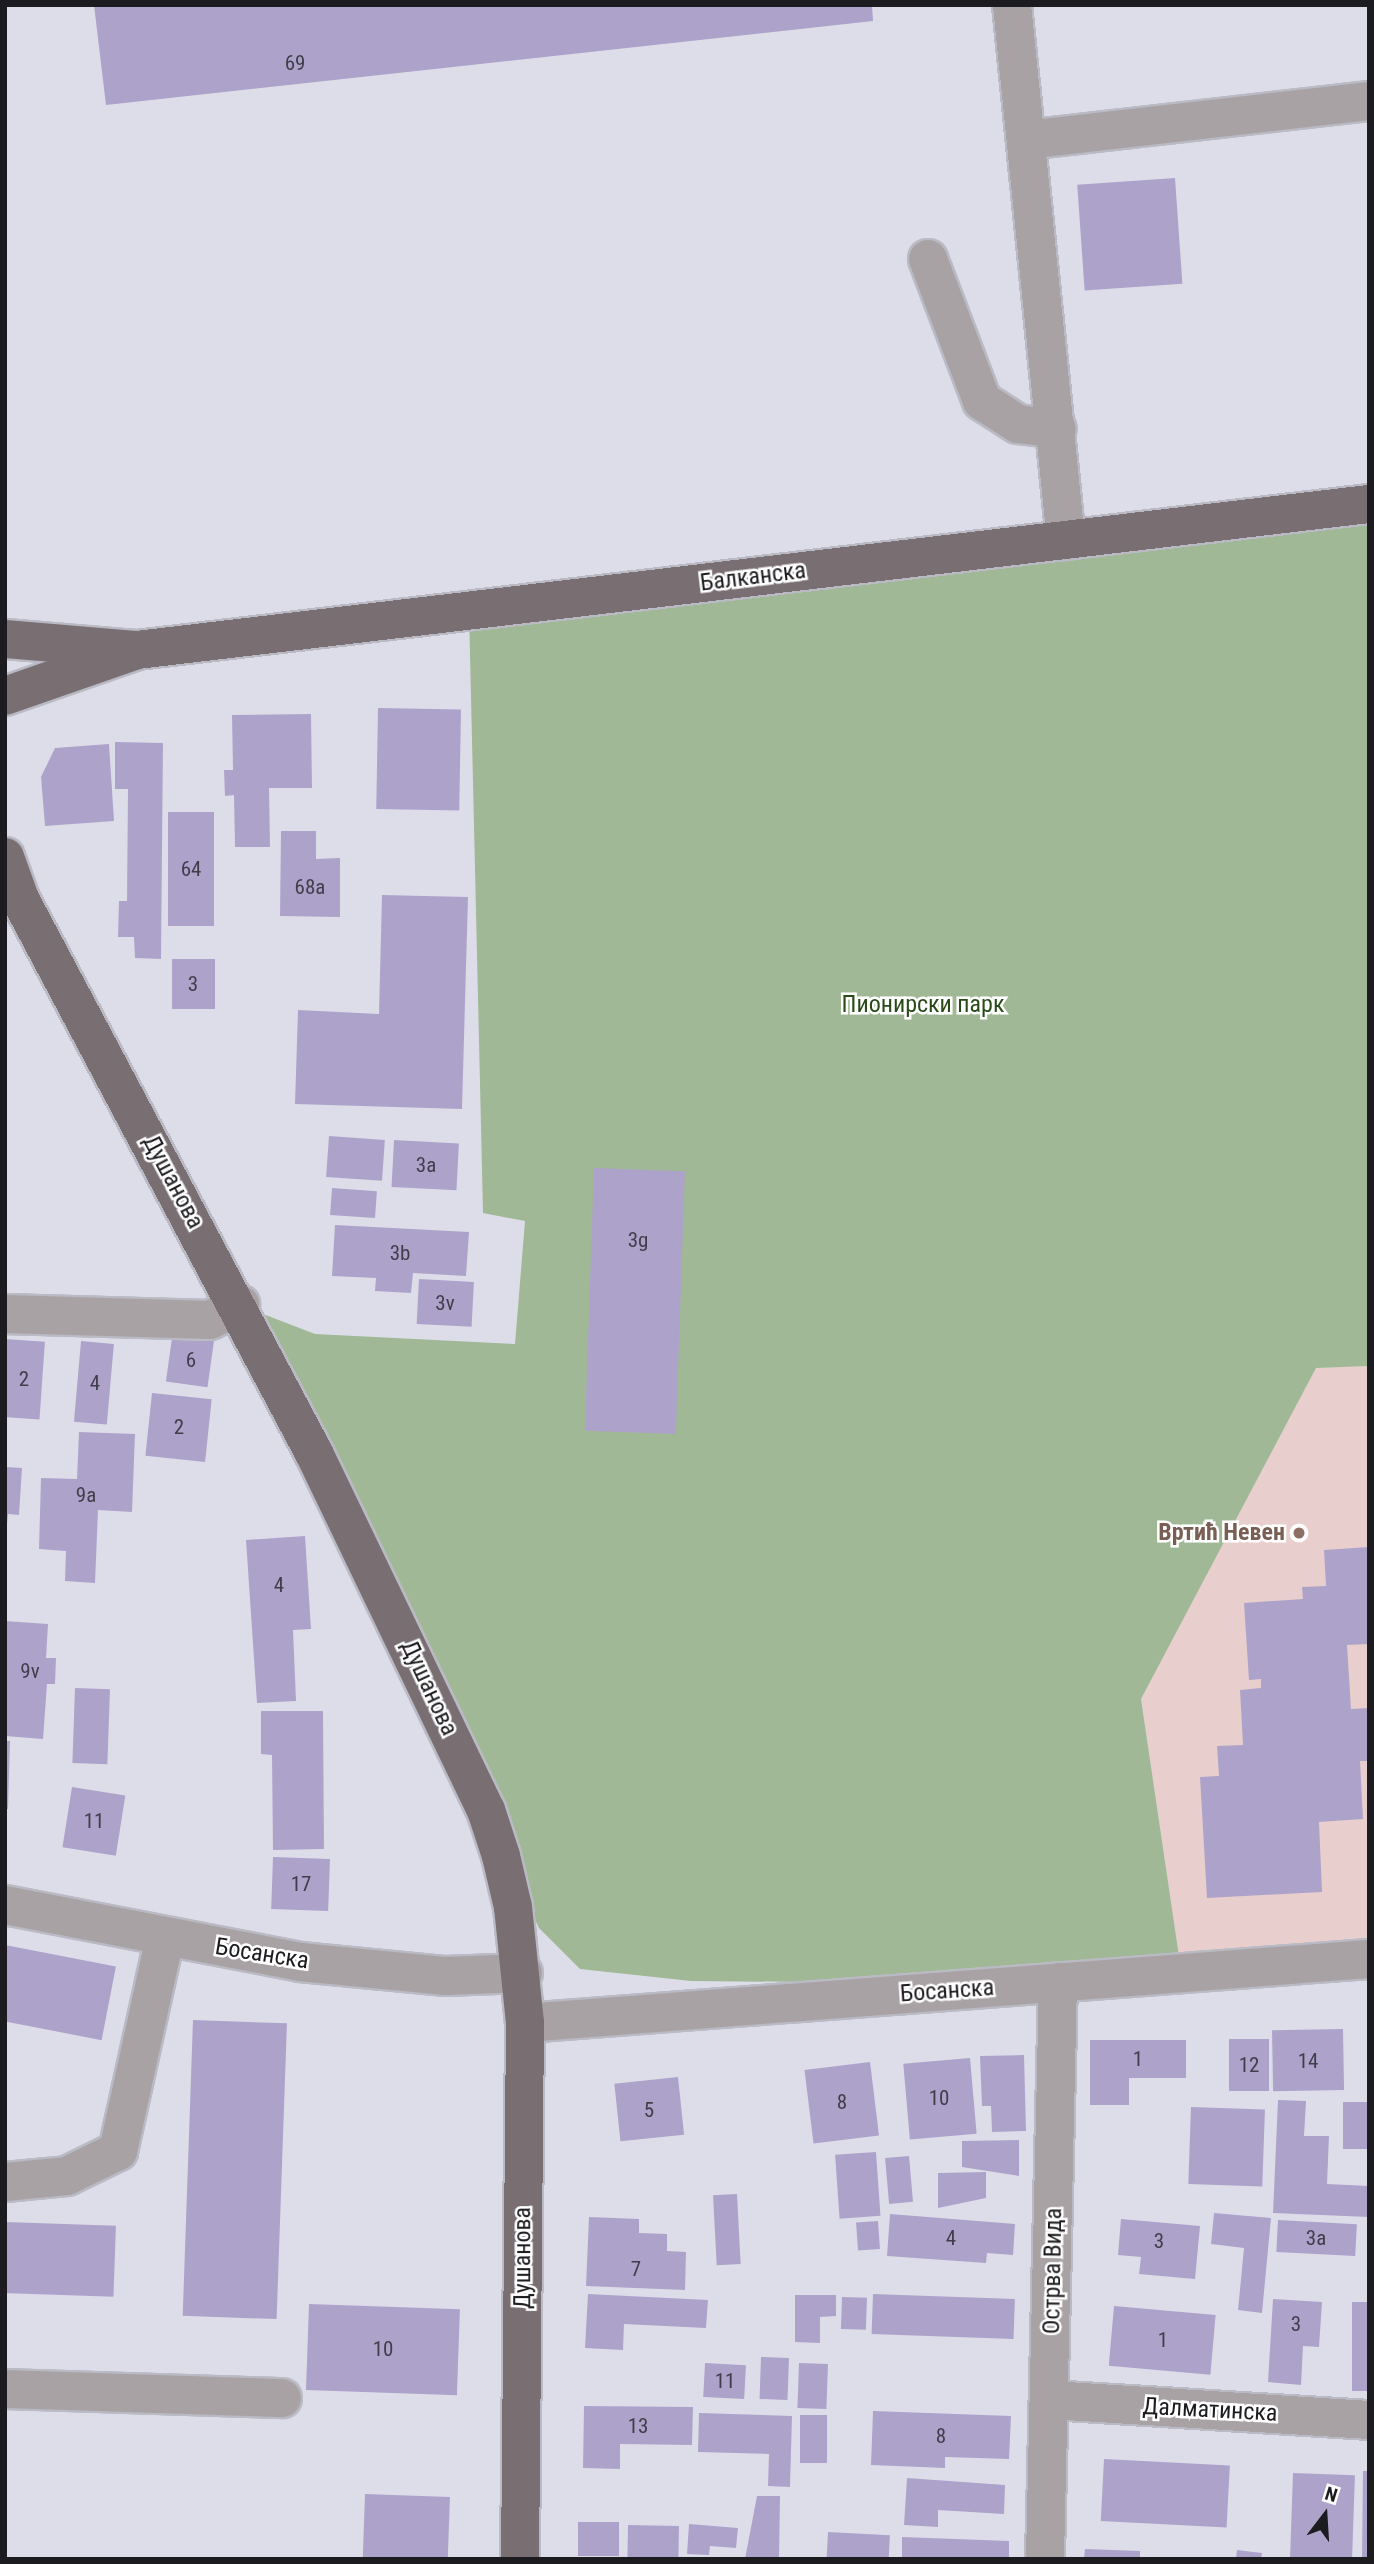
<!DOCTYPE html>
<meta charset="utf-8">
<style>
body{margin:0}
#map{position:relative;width:1374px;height:2564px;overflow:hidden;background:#dddde9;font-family:"Roboto Condensed",sans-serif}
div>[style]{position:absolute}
.education>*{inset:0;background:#e8cecd}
.green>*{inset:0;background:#a0b895}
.building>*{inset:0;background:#ada3ca;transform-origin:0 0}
.roads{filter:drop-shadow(2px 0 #babac5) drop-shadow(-2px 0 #babac5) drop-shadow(0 2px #babac5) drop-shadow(0 -2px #babac5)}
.minor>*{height:38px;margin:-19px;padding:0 19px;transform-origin:19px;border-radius:19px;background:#a8a2a4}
.major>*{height:38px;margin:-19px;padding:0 19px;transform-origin:19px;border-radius:19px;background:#796f73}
.dots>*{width:19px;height:19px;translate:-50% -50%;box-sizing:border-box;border:4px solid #fff;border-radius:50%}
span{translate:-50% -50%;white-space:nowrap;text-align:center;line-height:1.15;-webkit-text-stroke:5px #fff;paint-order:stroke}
.number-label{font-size:21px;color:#403e4a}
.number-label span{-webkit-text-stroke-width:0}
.street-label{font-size:24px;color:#1c1c20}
.park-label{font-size:24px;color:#294a17}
.education-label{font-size:24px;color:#785e54;font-weight:700}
.right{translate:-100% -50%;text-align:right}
.frame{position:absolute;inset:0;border:7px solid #1c1c20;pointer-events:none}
.north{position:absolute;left:1290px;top:2480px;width:70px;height:70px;-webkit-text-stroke:5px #fff;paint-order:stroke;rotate:17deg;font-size:19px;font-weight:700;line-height:28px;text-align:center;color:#1c1c20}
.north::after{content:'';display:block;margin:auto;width:24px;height:32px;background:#1c1c20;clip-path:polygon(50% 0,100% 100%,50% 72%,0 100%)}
</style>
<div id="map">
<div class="education">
<div style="clip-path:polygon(1369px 1366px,1369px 1959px,1181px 1970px,1141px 1699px,1316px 1368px)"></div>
</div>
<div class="green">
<div style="clip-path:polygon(1369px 504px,1369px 1366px,1316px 1368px,1141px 1699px,1181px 1970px,1036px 1984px,691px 1981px,580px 1969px,539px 1928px,240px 1305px,315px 1334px,515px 1344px,525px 1221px,483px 1213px,469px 611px)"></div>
</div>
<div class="building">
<div style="clip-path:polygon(94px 5px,872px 5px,873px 21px,106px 105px)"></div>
<div style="left:1175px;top:178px;width:106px;height:98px;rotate:86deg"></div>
<div style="left:378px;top:708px;width:83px;height:101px;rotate:1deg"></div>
<div style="clip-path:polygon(311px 714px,312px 788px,269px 788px,270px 847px,235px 847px,234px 795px,225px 796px,224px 770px,233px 770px,232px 715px)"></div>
<div style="clip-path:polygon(115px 742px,163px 743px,161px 959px,135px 958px,134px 937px,118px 937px,119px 901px,127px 901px,128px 789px,115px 789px)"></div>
<div style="clip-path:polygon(109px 744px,114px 821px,45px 826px,41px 777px,55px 748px)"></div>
<div style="left:168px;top:812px;width:46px;height:114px"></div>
<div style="clip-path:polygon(281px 831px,316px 831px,316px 859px,340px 858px,340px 917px,280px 916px)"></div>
<div style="clip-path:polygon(382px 895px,468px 897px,462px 1109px,295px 1104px,298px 1010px,379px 1014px)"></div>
<div style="left:172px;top:959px;width:43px;height:50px"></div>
<div style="left:329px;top:1136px;width:56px;height:41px;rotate:4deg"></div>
<div style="left:394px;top:1140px;width:65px;height:47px;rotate:3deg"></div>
<div style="left:594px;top:1168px;width:91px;height:263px;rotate:2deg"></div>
<div style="left:332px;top:1188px;width:45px;height:27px;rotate:4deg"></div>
<div style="clip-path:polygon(335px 1225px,469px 1232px,466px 1276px,413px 1273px,411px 1293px,375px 1291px,376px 1278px,332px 1276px)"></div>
<div style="left:419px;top:1279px;width:55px;height:45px;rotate:3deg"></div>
<div style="left:173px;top:1331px;width:42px;height:51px;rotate:8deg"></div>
<div style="left:5px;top:1339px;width:40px;height:78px;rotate:4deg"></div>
<div style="left:81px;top:1341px;width:33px;height:81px;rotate:5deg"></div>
<div style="left:152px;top:1393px;width:60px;height:63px;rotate:6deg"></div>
<div style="clip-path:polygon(79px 1432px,135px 1434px,132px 1512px,98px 1510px,95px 1583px,65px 1581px,66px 1551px,39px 1549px,41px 1478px,77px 1479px)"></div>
<div style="clip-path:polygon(5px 1467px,22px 1468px,19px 1515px,8px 1514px,7px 1524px)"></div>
<div style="clip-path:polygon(305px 1536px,311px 1629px,293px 1630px,296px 1701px,257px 1703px,246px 1540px)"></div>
<div style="clip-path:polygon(1369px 1547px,1369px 1644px,1347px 1645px,1351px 1709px,1369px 1708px,1369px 1761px,1360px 1761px,1363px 1819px,1319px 1822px,1322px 1892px,1207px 1898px,1200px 1777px,1219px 1776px,1217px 1746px,1243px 1745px,1240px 1690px,1261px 1688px,1261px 1679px,1249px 1680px,1244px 1603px,1303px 1599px,1302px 1587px,1326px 1586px,1324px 1550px)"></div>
<div style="clip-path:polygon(5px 1621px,48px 1624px,46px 1658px,56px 1658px,55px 1684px,47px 1684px,43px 1739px,5px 1736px)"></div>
<div style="left:75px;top:1688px;width:35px;height:75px;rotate:2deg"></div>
<div style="clip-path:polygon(261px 1711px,323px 1711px,324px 1849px,273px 1850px,272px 1755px,261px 1754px)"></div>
<div style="clip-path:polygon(5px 1741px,10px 1741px,8px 1809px,5px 1809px)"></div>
<div style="left:72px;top:1787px;width:54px;height:61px;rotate:9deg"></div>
<div style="left:273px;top:1857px;width:57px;height:52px;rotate:2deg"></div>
<div style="left:5px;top:1945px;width:113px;height:75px;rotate:11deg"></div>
<div style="left:193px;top:2020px;width:94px;height:296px;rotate:2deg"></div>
<div style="left:1343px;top:2029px;width:61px;height:71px;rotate:89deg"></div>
<div style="left:1229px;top:2039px;width:40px;height:52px"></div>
<div style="clip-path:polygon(1090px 2040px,1186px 2040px,1186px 2078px,1129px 2078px,1129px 2105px,1090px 2105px)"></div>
<div style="clip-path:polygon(1024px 2055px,1026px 2131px,992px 2132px,991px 2106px,982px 2106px,980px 2056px)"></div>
<div style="left:970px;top:2058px;width:76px;height:67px;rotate:85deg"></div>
<div style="left:870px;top:2062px;width:74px;height:66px;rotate:83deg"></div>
<div style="left:678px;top:2077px;width:58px;height:64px;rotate:84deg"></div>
<div style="clip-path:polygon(1278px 2100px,1306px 2101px,1304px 2136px,1329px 2136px,1327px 2184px,1369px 2186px,1369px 2217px,1273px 2213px)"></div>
<div style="left:1369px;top:2102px;width:47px;height:26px;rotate:90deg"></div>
<div style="left:1191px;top:2107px;width:74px;height:77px;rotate:2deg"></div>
<div style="clip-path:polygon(1019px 2140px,1019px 2176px,962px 2167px,962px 2141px)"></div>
<div style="left:876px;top:2152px;width:64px;height:41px;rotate:86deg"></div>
<div style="left:909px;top:2156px;width:46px;height:24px;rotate:85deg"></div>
<div style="clip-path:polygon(986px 2172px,986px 2198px,938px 2208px,938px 2173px)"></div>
<div style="left:737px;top:2194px;width:70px;height:24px;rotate:87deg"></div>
<div style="clip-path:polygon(1214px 2213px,1271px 2218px,1262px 2313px,1238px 2310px,1244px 2248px,1211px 2244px)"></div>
<div style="clip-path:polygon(890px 2214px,1015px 2224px,1013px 2255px,987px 2253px,986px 2263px,887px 2256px)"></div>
<div style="clip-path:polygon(589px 2217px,639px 2219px,639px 2233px,667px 2234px,667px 2251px,686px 2252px,685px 2290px,586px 2286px)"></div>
<div style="clip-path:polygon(1121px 2219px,1200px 2226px,1195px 2279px,1139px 2274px,1141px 2257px,1118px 2255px)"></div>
<div style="left:1278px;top:2220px;width:79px;height:32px;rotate:3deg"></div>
<div style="left:878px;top:2221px;width:28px;height:22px;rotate:86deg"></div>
<div style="left:5px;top:2222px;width:111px;height:71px;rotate:2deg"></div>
<div style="clip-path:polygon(588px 2294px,708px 2300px,706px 2328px,624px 2324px,623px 2350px,585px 2348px)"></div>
<div style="left:873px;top:2294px;width:142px;height:40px;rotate:2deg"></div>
<div style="clip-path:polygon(795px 2295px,836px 2295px,836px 2316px,820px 2317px,820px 2343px,795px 2342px)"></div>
<div style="left:842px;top:2297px;width:25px;height:32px;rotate:2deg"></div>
<div style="clip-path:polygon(1273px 2299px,1322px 2302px,1319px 2347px,1303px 2346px,1301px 2385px,1268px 2382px)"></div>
<div style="left:1352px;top:2302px;width:17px;height:89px"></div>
<div style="left:309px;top:2304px;width:151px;height:86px;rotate:2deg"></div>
<div style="left:1114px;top:2306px;width:102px;height:60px;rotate:5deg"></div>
<div style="left:761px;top:2357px;width:28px;height:42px;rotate:2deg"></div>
<div style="left:705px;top:2363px;width:41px;height:34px;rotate:3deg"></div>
<div style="left:799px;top:2363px;width:29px;height:45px;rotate:2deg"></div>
<div style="clip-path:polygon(584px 2406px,693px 2407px,692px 2445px,620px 2444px,620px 2469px,583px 2468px)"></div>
<div style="clip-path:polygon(873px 2411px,1011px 2416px,1009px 2459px,945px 2457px,945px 2468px,871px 2465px)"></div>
<div style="clip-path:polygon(699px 2413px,792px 2416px,790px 2487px,768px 2486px,769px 2454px,698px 2452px)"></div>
<div style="left:800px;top:2415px;width:27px;height:48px"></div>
<div style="left:1104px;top:2459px;width:126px;height:62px;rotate:3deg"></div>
<div style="clip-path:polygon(1363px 2471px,1369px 2471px,1369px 2559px,1362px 2559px)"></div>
<div style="left:1293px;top:2473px;width:62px;height:86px;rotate:2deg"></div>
<div style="clip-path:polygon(907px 2478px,1005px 2485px,1004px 2514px,938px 2510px,938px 2527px,904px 2525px)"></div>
<div style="left:365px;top:2494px;width:85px;height:65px;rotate:2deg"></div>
<div style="clip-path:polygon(757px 2496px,780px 2496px,779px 2559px,745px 2559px)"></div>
<div style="left:578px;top:2522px;width:41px;height:34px"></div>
<div style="clip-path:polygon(689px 2524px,738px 2528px,736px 2548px,710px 2546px,709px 2555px,687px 2554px)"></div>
<div style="left:628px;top:2525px;width:51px;height:34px;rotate:1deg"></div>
<div style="left:828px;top:2532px;width:62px;height:27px;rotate:3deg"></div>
<div style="clip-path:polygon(902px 2537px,1009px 2541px,1009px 2559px,902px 2559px)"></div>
<div style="clip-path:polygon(1085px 2549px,1140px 2551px,1140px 2559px,1084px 2559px)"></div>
<div style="clip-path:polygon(1237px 2550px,1262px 2553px,1261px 2559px,1236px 2559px)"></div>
</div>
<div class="roads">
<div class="minor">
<div style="left:1012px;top:5px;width:538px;rotate:84.24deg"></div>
<div style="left:1026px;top:140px;width:345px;rotate:-6.5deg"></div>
<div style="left:928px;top:259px;width:152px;rotate:69.2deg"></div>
<div style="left:982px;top:401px;width:43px;rotate:32.6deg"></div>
<div style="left:1018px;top:424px;width:39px;rotate:7deg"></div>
<div style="left:5px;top:1314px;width:205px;rotate:1.7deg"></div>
<div style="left:210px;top:1320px;width:34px;rotate:-27deg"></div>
<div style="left:5px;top:1905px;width:300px;rotate:10.9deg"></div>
<div style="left:300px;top:1962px;width:147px;rotate:5.5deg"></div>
<div style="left:446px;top:1976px;width:77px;rotate:-2.2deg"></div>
<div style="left:525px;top:2023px;width:846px;rotate:-4.34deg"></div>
<div style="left:5px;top:2182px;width:62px;rotate:-5.5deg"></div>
<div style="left:67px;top:2176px;width:57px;rotate:-26.1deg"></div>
<div style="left:118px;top:2151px;width:219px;rotate:-77.6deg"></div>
<div style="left:5px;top:2389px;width:277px;rotate:1.9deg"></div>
<div style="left:1051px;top:2400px;width:319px;rotate:3.6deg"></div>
<div style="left:1045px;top:2559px;width:577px;rotate:-88.71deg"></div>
</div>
<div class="major">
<div style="left:5px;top:639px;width:132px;rotate:4.8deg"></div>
<div style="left:137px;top:650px;width:1241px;rotate:-6.76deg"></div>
<div style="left:5px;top:696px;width:140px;rotate:-19.2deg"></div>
<div style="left:5px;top:857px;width:45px;rotate:70.3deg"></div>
<div style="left:20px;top:899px;width:627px;rotate:62.05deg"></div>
<div style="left:314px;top:1453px;width:396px;rotate:64.3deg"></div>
<div style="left:486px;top:1810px;width:48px;rotate:71.9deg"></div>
<div style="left:501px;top:1856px;width:52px;rotate:76.8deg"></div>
<div style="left:513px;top:1907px;width:117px;rotate:84.1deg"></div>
<div style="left:525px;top:2023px;width:536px;rotate:90.53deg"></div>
</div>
</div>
<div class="dots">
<div style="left:1299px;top:1533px;background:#8d6e63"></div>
</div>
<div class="number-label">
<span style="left:295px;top:63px">69</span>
<span style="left:191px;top:869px">64</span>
<span style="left:310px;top:887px">68a</span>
<span style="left:193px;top:984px">3</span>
<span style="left:426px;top:1165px">3a</span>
<span style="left:638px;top:1240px">3g</span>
<span style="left:400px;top:1253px">3b</span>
<span style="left:445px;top:1303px">3v</span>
<span style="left:191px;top:1360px">6</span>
<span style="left:24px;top:1379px">2</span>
<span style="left:95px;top:1383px">4</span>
<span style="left:179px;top:1427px">2</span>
<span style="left:86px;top:1495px">9a</span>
<span style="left:279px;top:1585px">4</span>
<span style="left:30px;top:1671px">9v</span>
<span style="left:94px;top:1821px">11</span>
<span style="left:301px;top:1884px">17</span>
<span style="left:1138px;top:2059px">1</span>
<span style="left:1308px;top:2061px">14</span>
<span style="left:1249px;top:2065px">12</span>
<span style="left:939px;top:2098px">10</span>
<span style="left:842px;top:2102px">8</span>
<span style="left:649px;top:2110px">5</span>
<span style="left:951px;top:2238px">4</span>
<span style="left:1316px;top:2238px">3a</span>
<span style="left:1159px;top:2241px">3</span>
<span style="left:636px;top:2269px">7</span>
<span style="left:1296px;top:2324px">3</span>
<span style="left:1163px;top:2340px">1</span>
<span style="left:383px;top:2349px">10</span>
<span style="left:725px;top:2381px">11</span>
<span style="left:638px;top:2426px">13</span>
<span style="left:941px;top:2436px">8</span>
</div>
<div class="street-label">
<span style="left:753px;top:577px;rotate:-7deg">Балканска</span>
<span style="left:173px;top:1182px;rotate:62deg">Душанова</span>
<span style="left:429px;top:1688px;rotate:65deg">Душанова</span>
<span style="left:262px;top:1954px;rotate:9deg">Босанска</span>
<span style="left:947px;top:1991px;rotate:-4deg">Босанска</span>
<span style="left:523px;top:2258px;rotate:-90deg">Душанова</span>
<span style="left:1053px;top:2271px;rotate:-89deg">Острва Вида</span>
<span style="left:1210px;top:2410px;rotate:3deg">Далматинска</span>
</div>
<div class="park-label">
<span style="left:923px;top:1005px">Пионирски парк</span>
</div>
<div class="education-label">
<span class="right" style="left:1285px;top:1533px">Вртић Невен</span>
</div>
<div class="frame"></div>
<div class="north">N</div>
</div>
